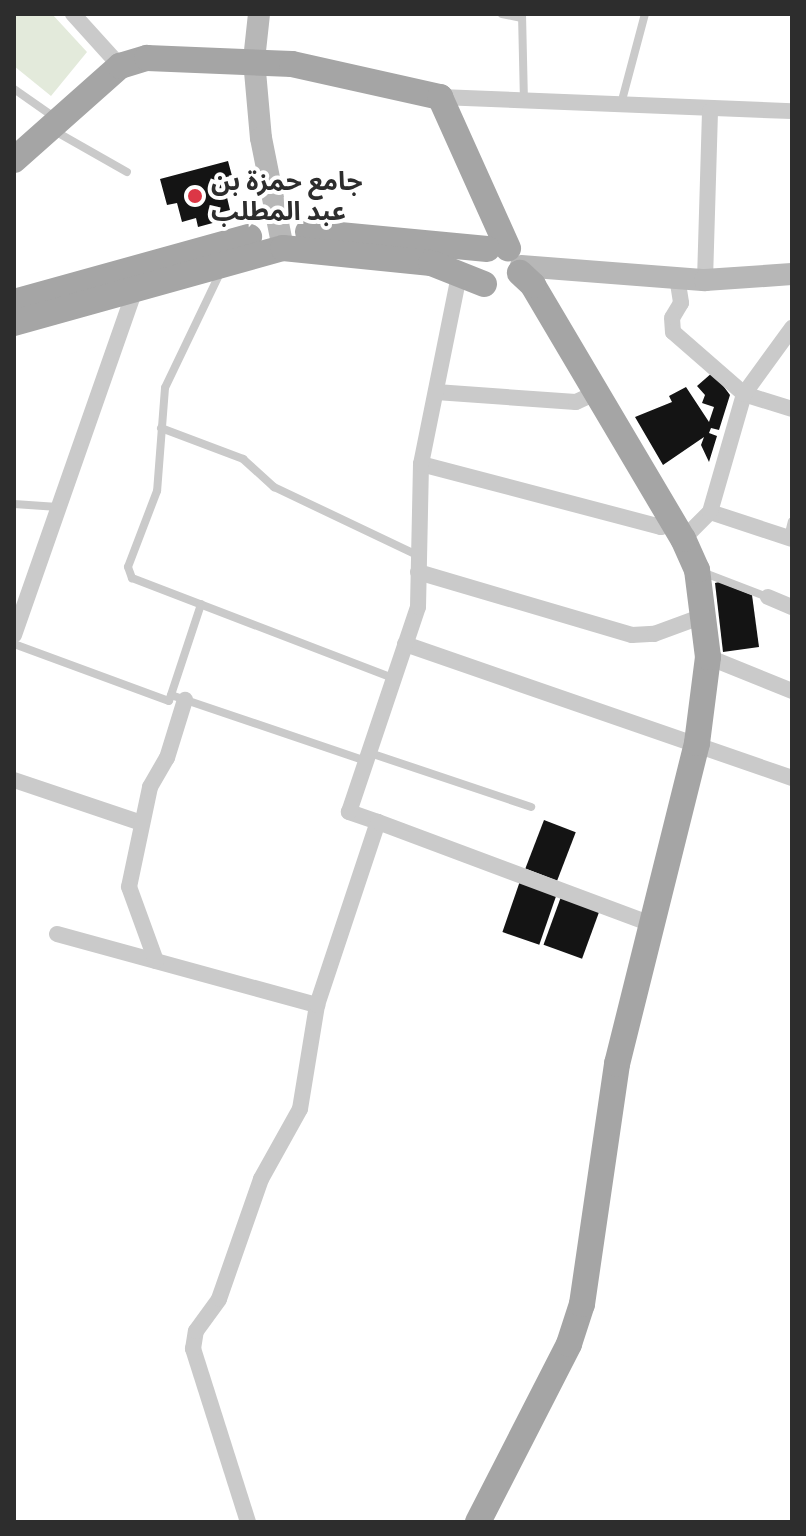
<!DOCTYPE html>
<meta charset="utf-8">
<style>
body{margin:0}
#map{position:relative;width:806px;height:1536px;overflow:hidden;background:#fff;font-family:Ubuntu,"Noto Sans Arabic",sans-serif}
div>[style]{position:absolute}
.green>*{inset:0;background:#e3eadb}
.building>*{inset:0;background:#141414;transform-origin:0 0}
.lane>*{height:8px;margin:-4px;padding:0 4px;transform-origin:4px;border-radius:4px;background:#cacaca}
.street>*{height:16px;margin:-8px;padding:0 8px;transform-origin:8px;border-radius:8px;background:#cacaca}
.secondary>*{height:22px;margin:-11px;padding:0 11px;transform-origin:11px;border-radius:11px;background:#b7b7b7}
.primary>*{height:26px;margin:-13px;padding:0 13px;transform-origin:13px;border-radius:13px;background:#a5a5a5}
.dots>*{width:22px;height:22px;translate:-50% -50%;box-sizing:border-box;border:4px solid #fff;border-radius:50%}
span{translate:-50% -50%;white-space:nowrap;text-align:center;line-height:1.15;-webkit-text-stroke:8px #fff;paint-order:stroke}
.poi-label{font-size:26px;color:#2d2d2d;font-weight:700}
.left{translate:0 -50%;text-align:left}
.frame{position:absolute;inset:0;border:16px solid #2d2d2d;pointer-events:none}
</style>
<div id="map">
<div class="green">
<div style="clip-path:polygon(14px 14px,52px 14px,87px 52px,51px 96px,14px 66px)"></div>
</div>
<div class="building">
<div style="clip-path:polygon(228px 161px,235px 187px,225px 189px,230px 210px,218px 213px,220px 221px,198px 227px,196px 218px,182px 222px,177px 203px,167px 205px,160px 179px)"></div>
<div style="clip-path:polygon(713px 372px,730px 395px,719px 430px,711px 428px,709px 433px,717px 436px,709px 462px,701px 445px,704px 437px,663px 465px,635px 417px,672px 402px,669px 396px,686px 387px,709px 422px,714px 407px,702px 403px,705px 395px,697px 386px)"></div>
<div style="clip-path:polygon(719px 582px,752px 595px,759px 647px,723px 652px,715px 583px)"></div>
<div style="left:544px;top:820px;width:34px;height:52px;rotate:21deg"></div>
<div style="left:520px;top:881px;width:39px;height:54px;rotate:19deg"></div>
<div style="left:562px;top:894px;width:41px;height:54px;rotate:20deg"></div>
</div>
<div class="lane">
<div style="left:502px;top:14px;width:19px;rotate:12deg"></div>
<div style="left:522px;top:14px;width:87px;rotate:88.7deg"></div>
<div style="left:14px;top:89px;width:49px;rotate:35deg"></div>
<div style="left:621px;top:104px;width:93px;rotate:-75.1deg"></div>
<div style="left:53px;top:130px;width:85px;rotate:29.6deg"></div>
<div style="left:220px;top:273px;width:127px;rotate:115.6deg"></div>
<div style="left:165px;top:388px;width:103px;rotate:94.4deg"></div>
<div style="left:157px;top:491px;width:81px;rotate:110.9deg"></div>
<div style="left:128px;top:567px;width:12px;rotate:70deg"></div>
<div style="left:132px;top:578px;width:280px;rotate:21deg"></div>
<div style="left:161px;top:428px;width:88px;rotate:20.7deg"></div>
<div style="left:243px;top:459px;width:42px;rotate:42.1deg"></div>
<div style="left:274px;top:487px;width:158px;rotate:25.4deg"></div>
<div style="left:14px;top:504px;width:44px;rotate:3.9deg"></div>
<div style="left:788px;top:537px;width:16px;rotate:-76deg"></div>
<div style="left:702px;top:572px;width:70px;rotate:21deg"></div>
<div style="left:14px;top:644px;width:165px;rotate:20.2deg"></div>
<div style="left:169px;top:701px;width:102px;rotate:-71.7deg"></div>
<div style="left:171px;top:695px;width:206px;rotate:18.7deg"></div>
<div style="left:370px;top:753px;width:170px;rotate:18.5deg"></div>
</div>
<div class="street">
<div style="left:73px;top:14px;width:70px;rotate:47.9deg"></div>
<div style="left:440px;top:97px;width:352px;rotate:2.3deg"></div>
<div style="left:677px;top:277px;width:26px;rotate:81deg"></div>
<div style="left:681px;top:303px;width:17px;rotate:121deg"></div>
<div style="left:672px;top:318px;width:14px;rotate:86deg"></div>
<div style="left:673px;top:332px;width:94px;rotate:41.1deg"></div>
<div style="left:744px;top:394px;width:50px;rotate:17.4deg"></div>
<div style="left:705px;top:280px;width:169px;rotate:-88.3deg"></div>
<div style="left:436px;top:392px;width:140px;rotate:4.1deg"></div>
<div style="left:576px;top:402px;width:23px;rotate:-25deg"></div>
<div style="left:421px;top:464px;width:248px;rotate:14.7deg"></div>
<div style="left:661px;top:527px;width:16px;rotate:-15deg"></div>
<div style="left:710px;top:512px;width:86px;rotate:18.2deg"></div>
<div style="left:683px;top:539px;width:38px;rotate:-45deg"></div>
<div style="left:710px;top:512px;width:123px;rotate:-73.9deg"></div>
<div style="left:744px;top:394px;width:82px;rotate:-54deg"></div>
<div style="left:418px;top:572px;width:223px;rotate:16.4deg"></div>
<div style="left:632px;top:635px;width:22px;rotate:-3deg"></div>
<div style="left:654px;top:634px;width:55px;rotate:-20.1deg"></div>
<div style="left:768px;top:597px;width:26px;rotate:23deg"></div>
<div style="left:14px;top:635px;width:366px;rotate:-70.7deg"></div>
<div style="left:405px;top:644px;width:410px;rotate:19.1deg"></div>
<div style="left:708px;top:657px;width:91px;rotate:22deg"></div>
<div style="left:14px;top:780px;width:135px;rotate:18.6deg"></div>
<div style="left:378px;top:822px;width:31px;rotate:-161deg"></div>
<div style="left:349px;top:812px;width:216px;rotate:-71.4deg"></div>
<div style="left:418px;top:607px;width:143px;rotate:-88.8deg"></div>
<div style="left:421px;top:464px;width:197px;rotate:-78.6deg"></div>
<div style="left:57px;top:934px;width:270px;rotate:15.3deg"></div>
<div style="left:156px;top:961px;width:79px;rotate:-110deg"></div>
<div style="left:129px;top:887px;width:102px;rotate:-78.1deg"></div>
<div style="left:150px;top:787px;width:34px;rotate:-60deg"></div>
<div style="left:167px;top:758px;width:61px;rotate:-72.8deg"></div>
<div style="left:248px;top:1522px;width:182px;rotate:-107.6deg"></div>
<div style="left:193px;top:1349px;width:18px;rotate:-81deg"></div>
<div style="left:196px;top:1331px;width:39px;rotate:-54deg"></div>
<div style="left:219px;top:1299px;width:127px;rotate:-70.7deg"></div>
<div style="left:261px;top:1179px;width:80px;rotate:-60.9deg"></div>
<div style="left:300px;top:1109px;width:105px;rotate:-80.7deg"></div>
<div style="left:317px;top:1005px;width:193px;rotate:-71.6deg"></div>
<div style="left:378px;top:822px;width:288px;rotate:20.5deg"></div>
</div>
<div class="secondary">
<div style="left:259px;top:14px;width:46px;rotate:96.2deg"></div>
<div style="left:254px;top:60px;width:78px;rotate:84.9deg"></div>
<div style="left:261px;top:138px;width:112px;rotate:78.7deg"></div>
<div style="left:521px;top:266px;width:185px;rotate:4.4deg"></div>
<div style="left:705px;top:280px;width:87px;rotate:-3.9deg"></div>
</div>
<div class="primary">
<div style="left:14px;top:160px;width:142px;rotate:-41.6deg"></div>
<div style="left:120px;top:66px;width:28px;rotate:-17deg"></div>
<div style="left:147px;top:58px;width:145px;rotate:2.4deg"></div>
<div style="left:292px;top:64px;width:152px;rotate:12.6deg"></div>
<div style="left:440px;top:97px;width:166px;rotate:65.8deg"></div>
<div style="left:308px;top:232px;width:180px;rotate:5.4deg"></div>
<div style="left:14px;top:302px;width:244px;rotate:-15.5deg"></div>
<div style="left:14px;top:323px;width:279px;rotate:-15.6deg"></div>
<div style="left:283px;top:248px;width:149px;rotate:5.8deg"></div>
<div style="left:431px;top:263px;width:57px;rotate:21.6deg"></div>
<div style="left:478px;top:1522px;width:200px;rotate:-62.9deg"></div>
<div style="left:569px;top:1344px;width:42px;rotate:-72deg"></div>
<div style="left:582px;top:1304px;width:243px;rotate:-81.7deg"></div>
<div style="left:617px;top:1064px;width:331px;rotate:-76deg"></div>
<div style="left:697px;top:743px;width:87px;rotate:-82.7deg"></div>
<div style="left:708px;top:657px;width:88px;rotate:-97.2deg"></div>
<div style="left:697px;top:570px;width:34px;rotate:-114deg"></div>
<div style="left:683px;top:539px;width:295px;rotate:-120.6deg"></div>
<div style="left:533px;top:285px;width:18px;rotate:-137deg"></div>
</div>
<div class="dots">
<div style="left:195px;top:196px;background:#dc3746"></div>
</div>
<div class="poi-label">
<span class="left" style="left:211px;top:196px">جامع حمزة بن<br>عبد المطلب</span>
</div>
<div class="frame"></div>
</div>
